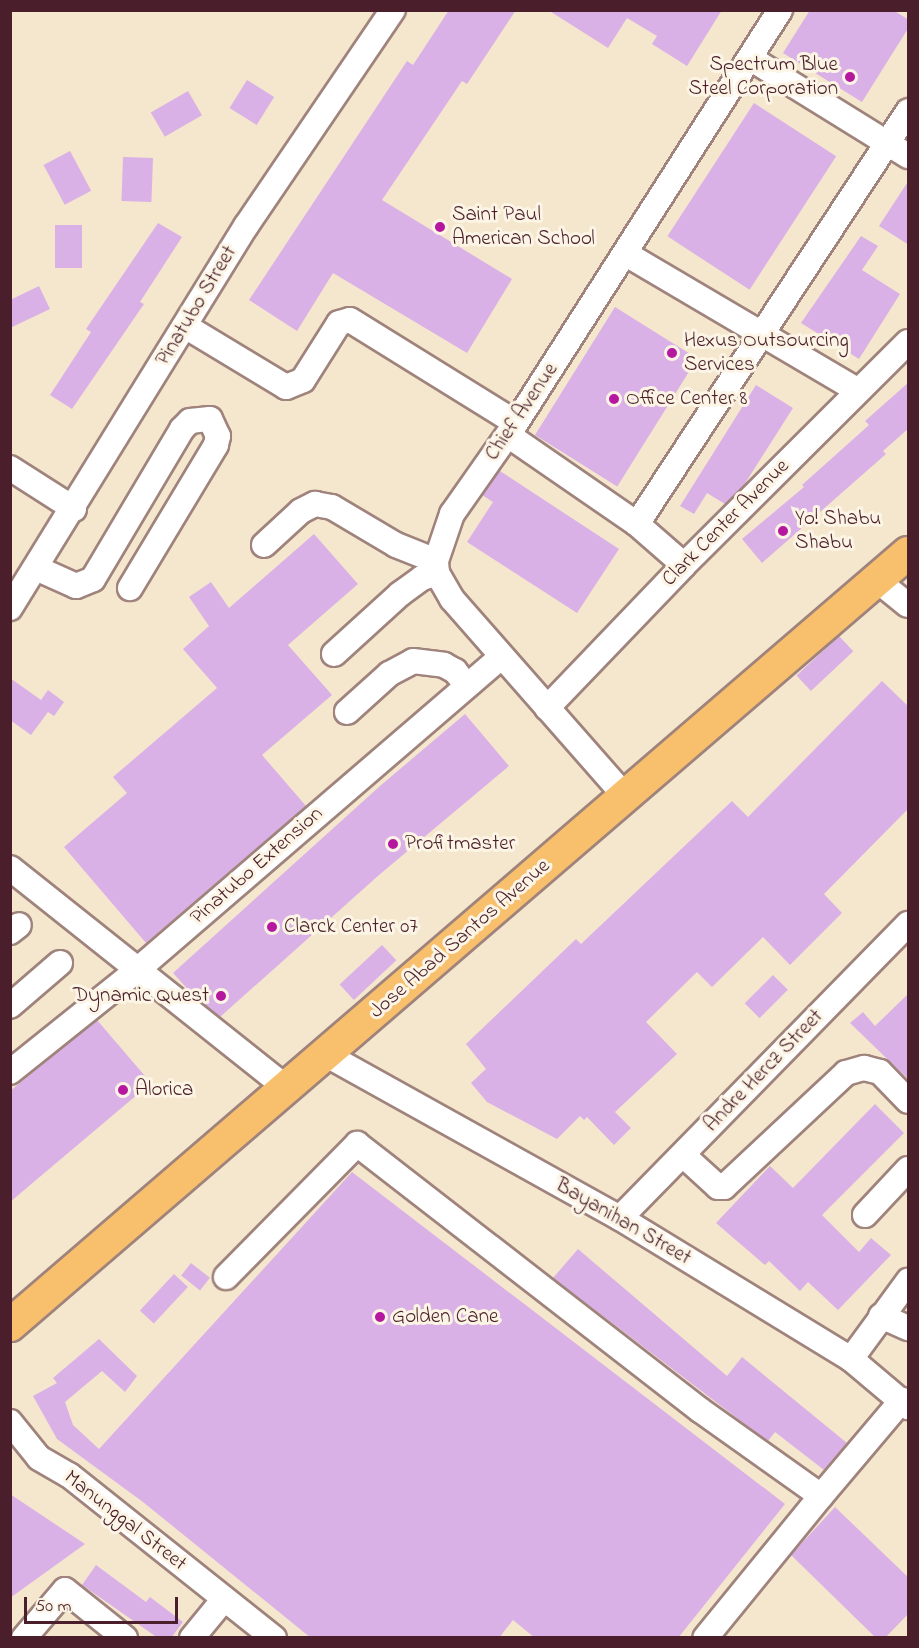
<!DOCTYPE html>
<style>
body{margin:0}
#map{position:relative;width:919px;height:1648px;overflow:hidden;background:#f4e7cd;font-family:"Indie Flower",sans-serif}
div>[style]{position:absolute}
.building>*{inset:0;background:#dab1e6;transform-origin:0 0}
.roads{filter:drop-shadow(2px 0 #9f837c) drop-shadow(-2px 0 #9f837c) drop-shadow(0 2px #9f837c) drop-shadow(0 -2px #9f837c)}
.minor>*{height:24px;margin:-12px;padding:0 12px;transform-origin:12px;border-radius:12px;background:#fff}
.major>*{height:32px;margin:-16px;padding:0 16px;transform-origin:16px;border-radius:16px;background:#f8bf6c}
.dots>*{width:16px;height:16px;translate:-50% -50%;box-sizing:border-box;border:3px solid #fcf5e5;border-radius:50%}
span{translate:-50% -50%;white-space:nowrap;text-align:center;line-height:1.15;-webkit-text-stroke:6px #fcf5e5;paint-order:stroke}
.poi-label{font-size:21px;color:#4a1f2b}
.right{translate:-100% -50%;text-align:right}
.left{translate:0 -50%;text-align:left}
.street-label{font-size:21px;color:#4a1f2b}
.frame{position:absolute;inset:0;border:12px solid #4a1f2b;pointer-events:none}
.scale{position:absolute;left:24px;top:1597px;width:154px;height:27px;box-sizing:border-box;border:3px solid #4a1f2b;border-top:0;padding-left:8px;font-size:18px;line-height:21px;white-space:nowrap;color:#4a1f2b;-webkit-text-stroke:4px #fcf5e5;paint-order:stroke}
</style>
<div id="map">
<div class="building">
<div style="clip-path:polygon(449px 10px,516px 10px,467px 84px,462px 81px,382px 200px,512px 279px,467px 353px,333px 273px,297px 331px,249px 300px,407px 61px,413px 65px)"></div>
<div style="clip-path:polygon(548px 10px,722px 10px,687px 66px,652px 44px,657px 36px,627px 18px,608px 48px)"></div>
<div style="clip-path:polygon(810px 10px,893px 10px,909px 20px,909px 27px,862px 102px,783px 53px)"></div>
<div style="left:247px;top:80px;width:32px;height:33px;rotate:32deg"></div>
<div style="left:188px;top:91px;width:28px;height:43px;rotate:60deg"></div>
<div style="left:754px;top:103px;width:98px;height:159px;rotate:33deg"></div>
<div style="left:70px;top:151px;width:45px;height:30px;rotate:62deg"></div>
<div style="left:123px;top:157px;width:30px;height:44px;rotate:2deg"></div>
<div style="clip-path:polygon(909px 180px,909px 245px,879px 226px)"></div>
<div style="clip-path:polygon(158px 223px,182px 237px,140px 302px,144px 304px,72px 409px,50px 395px,91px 332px,86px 329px)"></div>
<div style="left:55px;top:225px;width:27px;height:43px"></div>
<div style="clip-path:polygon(861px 236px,878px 246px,862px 270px,900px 294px,859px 359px,801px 323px)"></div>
<div style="clip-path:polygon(39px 286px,50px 309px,10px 328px,10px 300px)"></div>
<div style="left:615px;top:307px;width:97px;height:151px;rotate:32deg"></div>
<div style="clip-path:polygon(909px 382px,909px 428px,883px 451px,886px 454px,762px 563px,742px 539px,804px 487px,802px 485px,869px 425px,865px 421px)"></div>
<div style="clip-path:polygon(756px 385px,793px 408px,744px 485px,725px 504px,707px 493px,694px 514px,680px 506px)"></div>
<div style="clip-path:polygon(500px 471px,619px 549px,577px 613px,467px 542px,493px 502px,482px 495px)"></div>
<div style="clip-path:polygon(314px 534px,358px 584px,288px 645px,332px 695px,262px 755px,306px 806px,146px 943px,64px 847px,127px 793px,113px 777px,217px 688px,183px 649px,209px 626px,189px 597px,211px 582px,229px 608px)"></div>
<div style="left:839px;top:636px;width:21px;height:58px;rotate:47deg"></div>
<div style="clip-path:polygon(10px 678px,41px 700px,48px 690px,64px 702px,54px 716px,48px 712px,31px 735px,10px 720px)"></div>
<div style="clip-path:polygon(882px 681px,909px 707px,909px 808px,824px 894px,842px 913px,790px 965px,763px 937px,712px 987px,697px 972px,646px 1022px,677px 1054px,615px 1112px,631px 1128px,614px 1145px,587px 1117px,584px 1120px,580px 1116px,557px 1139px,487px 1102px,471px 1083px,486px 1069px,466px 1044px,576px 939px,581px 944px,732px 801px,748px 817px)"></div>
<div style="clip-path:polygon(465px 714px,509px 766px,379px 875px,220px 1017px,193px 995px,173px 973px,380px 786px)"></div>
<div style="left:382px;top:945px;width:21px;height:58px;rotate:47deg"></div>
<div style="left:773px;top:975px;width:21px;height:40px;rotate:45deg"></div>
<div style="clip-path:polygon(909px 993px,909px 1080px,850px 1023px,863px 1012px,875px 1026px)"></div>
<div style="clip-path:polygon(97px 1020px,151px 1083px,10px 1202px,10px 1091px)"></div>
<div style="clip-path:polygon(875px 1104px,904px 1133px,822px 1215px,859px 1252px,871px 1238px,891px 1255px,838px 1310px,808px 1282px,800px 1291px,769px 1261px,765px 1265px,716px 1223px,770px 1166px,793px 1188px)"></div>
<div style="clip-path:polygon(352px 1172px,785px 1504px,678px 1638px,535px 1638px,513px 1620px,499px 1638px,311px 1638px,143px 1502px,57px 1439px,33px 1396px,57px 1383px,53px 1378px,99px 1339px,137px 1376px,125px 1392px,102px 1371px,65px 1402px,73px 1425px,99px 1449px)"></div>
<div style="clip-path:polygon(578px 1249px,727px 1376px,742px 1357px,847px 1443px,824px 1470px,775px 1432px,768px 1441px,750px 1428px,553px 1278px)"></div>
<div style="left:191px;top:1263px;width:24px;height:16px;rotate:38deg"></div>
<div style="left:174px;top:1274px;width:19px;height:50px;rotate:43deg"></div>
<div style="clip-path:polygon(10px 1494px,85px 1544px,10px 1598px)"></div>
<div style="clip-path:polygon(835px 1507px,909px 1578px,909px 1613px,885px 1638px,876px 1638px,791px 1555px)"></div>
<div style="clip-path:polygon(96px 1565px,146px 1602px,150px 1597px,183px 1622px,171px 1638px,158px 1638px,82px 1585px)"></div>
</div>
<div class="roads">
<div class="minor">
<div style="left:750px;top:58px;width:186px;rotate:31.8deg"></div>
<div style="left:626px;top:254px;width:268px;rotate:30.5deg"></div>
<div style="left:185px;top:326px;width:118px;rotate:31.1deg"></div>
<div style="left:286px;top:387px;width:18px;rotate:-22deg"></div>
<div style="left:303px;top:380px;width:67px;rotate:-57.7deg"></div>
<div style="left:339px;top:323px;width:11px;rotate:-15deg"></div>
<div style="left:350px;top:320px;width:195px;rotate:31.8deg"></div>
<div style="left:508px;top:435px;width:157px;rotate:34.6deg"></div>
<div style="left:637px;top:524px;width:62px;rotate:41.1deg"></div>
<div style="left:10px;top:468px;width:76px;rotate:32.6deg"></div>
<div style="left:637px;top:524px;width:494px;rotate:-56.7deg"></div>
<div style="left:264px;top:545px;width:50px;rotate:-42.6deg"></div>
<div style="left:301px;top:511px;width:16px;rotate:-27deg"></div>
<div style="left:315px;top:504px;width:17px;rotate:10deg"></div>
<div style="left:332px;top:507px;width:74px;rotate:30.7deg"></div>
<div style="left:396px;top:545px;width:43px;rotate:21.8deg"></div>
<div style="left:36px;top:568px;width:44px;rotate:24.2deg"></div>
<div style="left:76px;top:586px;width:18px;rotate:-22deg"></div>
<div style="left:93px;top:579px;width:174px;rotate:-59.3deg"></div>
<div style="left:182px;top:429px;width:11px;rotate:-45deg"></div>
<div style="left:190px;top:421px;width:20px;rotate:-6deg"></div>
<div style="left:210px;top:419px;width:19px;rotate:65deg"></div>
<div style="left:218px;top:436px;width:9px;rotate:103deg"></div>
<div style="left:216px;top:445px;width:167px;rotate:121deg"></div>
<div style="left:878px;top:581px;width:38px;rotate:39deg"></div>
<div style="left:10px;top:608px;width:449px;rotate:-58.3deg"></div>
<div style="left:246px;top:226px;width:261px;rotate:-55.8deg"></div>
<div style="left:334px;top:654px;width:89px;rotate:-42.3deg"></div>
<div style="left:400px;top:594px;width:27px;rotate:-36deg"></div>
<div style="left:422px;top:578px;width:16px;rotate:-18deg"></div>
<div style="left:547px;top:708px;width:198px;rotate:-46.2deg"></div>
<div style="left:684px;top:565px;width:316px;rotate:-44.9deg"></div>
<div style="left:347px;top:712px;width:57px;rotate:-42.1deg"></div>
<div style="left:389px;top:674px;width:27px;rotate:-28deg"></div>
<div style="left:413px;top:661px;width:31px;rotate:7deg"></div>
<div style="left:444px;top:665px;width:13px;rotate:29deg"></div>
<div style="left:455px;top:671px;width:19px;rotate:51deg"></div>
<div style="left:625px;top:796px;width:262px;rotate:-131.3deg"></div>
<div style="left:452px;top:599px;width:30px;rotate:-120deg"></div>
<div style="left:437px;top:573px;width:12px;rotate:-95deg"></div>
<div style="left:436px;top:561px;width:50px;rotate:-71.2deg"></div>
<div style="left:452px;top:514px;width:111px;rotate:-54.9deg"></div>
<div style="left:516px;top:423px;width:490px;rotate:-57.4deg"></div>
<div style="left:10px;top:868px;width:355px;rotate:38.5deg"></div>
<div style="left:10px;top:932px;width:11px;rotate:-38deg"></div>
<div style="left:10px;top:1006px;width:66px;rotate:-40.7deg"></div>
<div style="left:327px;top:1055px;width:335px;rotate:29.1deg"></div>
<div style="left:620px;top:1218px;width:271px;rotate:31.4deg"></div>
<div style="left:851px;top:1359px;width:75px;rotate:40.1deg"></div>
<div style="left:10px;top:1072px;width:161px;rotate:-38.7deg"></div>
<div style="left:136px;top:971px;width:481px;rotate:-40.7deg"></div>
<div style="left:683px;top:1155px;width:47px;rotate:42.4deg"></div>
<div style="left:718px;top:1187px;width:6px"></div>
<div style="left:724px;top:1187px;width:167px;rotate:-43.1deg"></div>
<div style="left:846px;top:1073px;width:19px;rotate:-16deg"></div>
<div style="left:864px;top:1068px;width:16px;rotate:14deg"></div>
<div style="left:880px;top:1072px;width:40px;rotate:46deg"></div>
<div style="left:865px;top:1215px;width:63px;rotate:-46.9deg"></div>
<div style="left:620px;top:1218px;width:412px;rotate:-45.6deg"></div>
<div style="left:226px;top:1277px;width:187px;rotate:-45.4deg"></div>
<div style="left:357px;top:1144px;width:434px;rotate:37.8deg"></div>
<div style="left:700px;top:1410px;width:148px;rotate:35.4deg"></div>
<div style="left:821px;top:1496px;width:183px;rotate:129.2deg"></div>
<div style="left:881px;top:1316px;width:30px;rotate:24deg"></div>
<div style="left:851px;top:1359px;width:97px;rotate:-53.8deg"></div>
<div style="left:10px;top:1422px;width:46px;rotate:51.1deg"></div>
<div style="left:39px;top:1458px;width:34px;rotate:30deg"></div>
<div style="left:69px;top:1475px;width:262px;rotate:38.5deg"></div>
<div style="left:821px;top:1496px;width:126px;rotate:-49.8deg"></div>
<div style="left:24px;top:1638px;width:63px;rotate:-49.5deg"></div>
<div style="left:65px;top:1590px;width:77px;rotate:38.7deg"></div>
<div style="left:192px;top:1638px;width:50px;rotate:-50.6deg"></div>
</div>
<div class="major">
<div style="left:10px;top:1325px;width:1184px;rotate:-40.69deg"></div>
</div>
</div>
<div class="dots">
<div style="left:850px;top:77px;background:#b5179e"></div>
<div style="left:440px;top:227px;background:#b5179e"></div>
<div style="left:672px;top:353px;background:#b5179e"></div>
<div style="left:614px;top:399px;background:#b5179e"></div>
<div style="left:783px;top:531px;background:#b5179e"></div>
<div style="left:393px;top:844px;background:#b5179e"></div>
<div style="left:272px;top:927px;background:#b5179e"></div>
<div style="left:221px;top:996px;background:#b5179e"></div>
<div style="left:123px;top:1090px;background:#b5179e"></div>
<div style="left:380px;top:1317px;background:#b5179e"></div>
</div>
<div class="poi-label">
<span class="right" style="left:838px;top:77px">Spectrum Blue<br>Steel Corporation</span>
<span class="left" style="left:452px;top:227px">Saint Paul<br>American School</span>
<span class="left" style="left:684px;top:353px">Hexus Outsourcing<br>Services</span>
<span class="left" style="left:626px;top:399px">Office Center 8</span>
<span class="left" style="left:795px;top:531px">Yo! Shabu<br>Shabu</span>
<span class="left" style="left:405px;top:844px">Profitmaster</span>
<span class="left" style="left:284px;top:927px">Clarck Center 07</span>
<span class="right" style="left:209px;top:996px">Dynamic Quest</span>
<span class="left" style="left:135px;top:1090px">Alorica</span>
<span class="left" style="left:392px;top:1317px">Golden Cane</span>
</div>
<div class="street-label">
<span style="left:197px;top:306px;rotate:-59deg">Pinatubo Street</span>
<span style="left:522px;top:412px;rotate:-56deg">Chief Avenue</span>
<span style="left:726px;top:523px;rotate:-45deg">Clark Center Avenue</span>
<span style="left:257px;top:866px;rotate:-41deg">Pinatubo Extension</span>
<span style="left:460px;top:939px;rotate:-41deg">Jose Abad Santos Avenue</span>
<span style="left:764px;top:1071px;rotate:-46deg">Andre Hercz Street</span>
<span style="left:623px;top:1222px;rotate:30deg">Bayanihan Street</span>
<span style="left:125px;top:1521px;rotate:38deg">Manunggal Street</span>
</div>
<div class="frame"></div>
<div class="scale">50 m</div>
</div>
